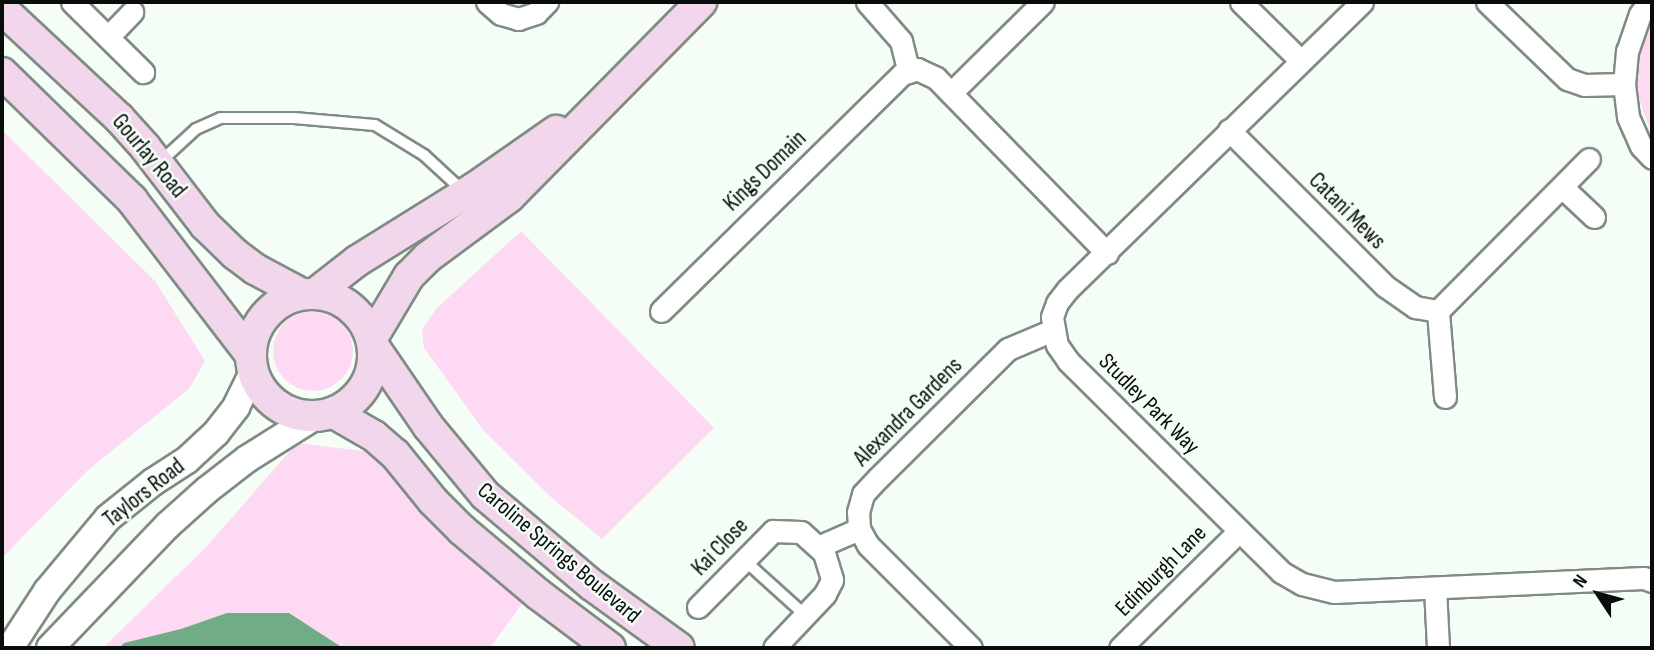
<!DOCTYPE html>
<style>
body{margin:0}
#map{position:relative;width:1654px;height:650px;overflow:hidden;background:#f4fef7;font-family:"Sofia Sans Condensed",sans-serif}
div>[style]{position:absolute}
.green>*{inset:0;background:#fed9f4}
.round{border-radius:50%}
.water>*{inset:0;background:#70ac86}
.roads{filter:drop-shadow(2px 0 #808b83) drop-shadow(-2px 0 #808b83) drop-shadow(0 2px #808b83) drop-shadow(0 -2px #808b83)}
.service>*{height:10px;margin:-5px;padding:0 5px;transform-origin:5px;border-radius:5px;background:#fff}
.minor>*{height:21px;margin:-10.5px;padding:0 10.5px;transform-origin:10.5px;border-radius:10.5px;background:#fff}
.tertiary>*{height:26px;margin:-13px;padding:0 13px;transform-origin:13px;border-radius:13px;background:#fff}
.secondary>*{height:30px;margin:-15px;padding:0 15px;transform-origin:15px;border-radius:15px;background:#f2d6ec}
.secondary>.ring{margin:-15px;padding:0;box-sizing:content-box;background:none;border:30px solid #f2d6ec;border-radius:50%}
span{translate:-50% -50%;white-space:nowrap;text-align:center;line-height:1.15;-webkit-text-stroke:5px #f4fef7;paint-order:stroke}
.street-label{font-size:23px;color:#080c0a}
.frame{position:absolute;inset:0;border:4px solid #080c0a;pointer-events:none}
.north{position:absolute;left:1563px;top:559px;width:70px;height:70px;-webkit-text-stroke:5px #f4fef7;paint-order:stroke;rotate:306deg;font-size:19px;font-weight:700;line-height:28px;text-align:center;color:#080c0a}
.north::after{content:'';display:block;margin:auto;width:24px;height:32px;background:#080c0a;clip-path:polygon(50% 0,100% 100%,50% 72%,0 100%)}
</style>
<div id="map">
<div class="green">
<div style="clip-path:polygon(1652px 18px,1652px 136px,1638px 95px,1638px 60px)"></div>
<div style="clip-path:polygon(2px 130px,155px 281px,205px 361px,189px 389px,88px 470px,2px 558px)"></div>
<div style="clip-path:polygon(521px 231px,714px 428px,602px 539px,552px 498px,484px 431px,424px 348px,422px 329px,437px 308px)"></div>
<div class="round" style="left:273px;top:311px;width:80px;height:80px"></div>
<div style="clip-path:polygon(297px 443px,371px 452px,429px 519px,524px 601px,490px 648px,103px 648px,208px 545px)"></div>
</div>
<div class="water">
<div style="clip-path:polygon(227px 613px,289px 613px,343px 648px,119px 648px,124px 643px,181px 629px)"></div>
</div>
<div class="roads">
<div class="service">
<div style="left:160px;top:162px;width:49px;rotate:-42.5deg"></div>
<div style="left:196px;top:129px;width:27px;rotate:-24deg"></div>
<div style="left:221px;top:118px;width:73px"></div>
<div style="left:294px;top:118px;width:81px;rotate:4.9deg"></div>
<div style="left:375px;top:125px;width:57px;rotate:31.5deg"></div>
<div style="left:424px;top:155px;width:53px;rotate:42.7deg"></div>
<div style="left:743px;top:559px;width:84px;rotate:42.1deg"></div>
</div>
<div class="minor">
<div style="left:72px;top:2px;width:100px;rotate:44.6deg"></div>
<div style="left:487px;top:2px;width:18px;rotate:41deg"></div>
<div style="left:501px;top:14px;width:18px;rotate:16deg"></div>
<div style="left:518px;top:19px;width:19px;rotate:-18deg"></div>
<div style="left:536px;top:13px;width:16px;rotate:-45deg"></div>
<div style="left:867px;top:2px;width:52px;rotate:48.9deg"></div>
<div style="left:901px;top:41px;width:32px;rotate:76deg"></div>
<div style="left:1241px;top:2px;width:84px;rotate:44.5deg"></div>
<div style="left:1362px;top:2px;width:412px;rotate:135.7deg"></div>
<div style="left:1067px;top:290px;width:16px;rotate:128deg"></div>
<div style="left:1057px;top:303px;width:15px;rotate:110deg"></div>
<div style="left:1052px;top:317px;width:28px;rotate:80deg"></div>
<div style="left:1057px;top:345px;width:19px;rotate:55deg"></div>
<div style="left:1068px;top:361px;width:300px;rotate:44.7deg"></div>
<div style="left:1281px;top:572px;width:24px;rotate:30deg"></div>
<div style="left:1302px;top:584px;width:33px;rotate:14deg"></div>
<div style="left:1334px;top:592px;width:310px;rotate:-2.6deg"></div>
<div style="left:1644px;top:578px;width:9px;rotate:21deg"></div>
<div style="left:1487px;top:2px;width:111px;rotate:43.9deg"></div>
<div style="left:1567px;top:79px;width:18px;rotate:19deg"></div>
<div style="left:1584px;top:85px;width:40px;rotate:-1.4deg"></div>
<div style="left:1649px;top:2px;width:15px;rotate:127deg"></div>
<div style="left:1640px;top:14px;width:39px;rotate:109deg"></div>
<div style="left:1627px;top:51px;width:33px;rotate:95deg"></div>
<div style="left:1624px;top:84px;width:33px;rotate:83deg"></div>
<div style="left:1628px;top:117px;width:32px;rotate:66deg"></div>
<div style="left:1641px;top:146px;width:16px;rotate:47deg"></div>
<div style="left:108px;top:37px;width:35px;rotate:-46deg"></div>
<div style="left:951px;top:93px;width:129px;rotate:-44.7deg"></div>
<div style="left:1229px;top:130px;width:221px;rotate:45deg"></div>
<div style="left:1385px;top:286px;width:37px;rotate:35deg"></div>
<div style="left:1415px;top:307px;width:23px;rotate:10deg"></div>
<div style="left:1562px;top:187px;width:44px;rotate:43.2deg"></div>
<div style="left:661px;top:311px;width:338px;rotate:-44.5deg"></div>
<div style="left:902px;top:74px;width:16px;rotate:-18deg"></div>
<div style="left:917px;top:69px;width:21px;rotate:25deg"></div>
<div style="left:936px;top:78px;width:245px;rotate:45.7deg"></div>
<div style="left:1445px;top:397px;width:86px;rotate:-94.7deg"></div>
<div style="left:1438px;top:311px;width:214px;rotate:-45.2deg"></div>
<div style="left:820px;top:546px;width:43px;rotate:-23.6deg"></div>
<div style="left:1435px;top:588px;width:60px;rotate:87.1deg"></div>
<div style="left:698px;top:607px;width:107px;rotate:-45.4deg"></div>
<div style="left:773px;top:531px;width:28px;rotate:2deg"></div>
<div style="left:801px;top:532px;width:31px;rotate:42deg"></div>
<div style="left:824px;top:553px;width:28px;rotate:73deg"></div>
<div style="left:832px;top:580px;width:16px;rotate:117deg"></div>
<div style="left:825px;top:594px;width:74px;rotate:133.4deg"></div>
<div style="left:971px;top:648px;width:146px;rotate:-135deg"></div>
<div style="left:868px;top:545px;width:18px;rotate:-119deg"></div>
<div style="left:859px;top:529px;width:17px;rotate:-93deg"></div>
<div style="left:858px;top:512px;width:19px;rotate:-74deg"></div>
<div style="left:863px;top:494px;width:22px;rotate:-47deg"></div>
<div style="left:878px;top:478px;width:183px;rotate:-44.8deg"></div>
<div style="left:1008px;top:349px;width:49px;rotate:-22.9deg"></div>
<div style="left:1120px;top:648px;width:167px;rotate:-44.5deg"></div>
</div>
<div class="tertiary">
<div style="left:10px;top:648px;width:68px;rotate:-57deg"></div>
<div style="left:47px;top:591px;width:95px;rotate:-50.1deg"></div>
<div style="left:108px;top:518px;width:58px;rotate:-38.7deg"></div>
<div style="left:153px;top:482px;width:40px;rotate:-32.9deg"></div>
<div style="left:187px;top:460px;width:40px;rotate:-43deg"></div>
<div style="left:216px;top:433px;width:33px;rotate:-52deg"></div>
<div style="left:236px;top:407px;width:39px;rotate:-64deg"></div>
<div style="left:50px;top:648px;width:170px;rotate:-46.2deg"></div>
<div style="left:168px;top:525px;width:52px;rotate:-41.9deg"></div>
<div style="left:207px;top:490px;width:51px;rotate:-37.8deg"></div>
<div style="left:247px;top:459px;width:79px;rotate:-32.1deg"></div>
</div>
<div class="secondary">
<div style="left:2px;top:9px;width:160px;rotate:43deg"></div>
<div style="left:119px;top:118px;width:39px;rotate:48deg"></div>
<div style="left:145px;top:147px;width:98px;rotate:52.4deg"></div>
<div style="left:205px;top:225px;width:42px;rotate:44deg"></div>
<div style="left:235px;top:254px;width:25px;rotate:37deg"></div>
<div style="left:255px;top:269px;width:53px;rotate:28deg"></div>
<div style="left:2px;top:73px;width:182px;rotate:44.3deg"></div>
<div style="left:132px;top:200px;width:194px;rotate:52.5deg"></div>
<div style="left:316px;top:293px;width:52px;rotate:-38deg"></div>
<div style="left:357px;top:261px;width:140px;rotate:-31.9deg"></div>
<div style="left:476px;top:187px;width:98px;rotate:-35deg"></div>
<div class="ring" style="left:251px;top:294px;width:92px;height:92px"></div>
<div style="left:372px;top:338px;width:72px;rotate:-59.2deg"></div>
<div style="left:409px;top:276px;width:27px;rotate:-45deg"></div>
<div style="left:428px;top:257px;width:101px;rotate:-36.5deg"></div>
<div style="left:509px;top:197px;width:274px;rotate:-45.4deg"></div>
<div style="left:374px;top:347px;width:96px;rotate:55.6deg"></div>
<div style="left:428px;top:426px;width:89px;rotate:50.4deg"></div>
<div style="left:485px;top:495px;width:140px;rotate:40.1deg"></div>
<div style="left:592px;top:585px;width:107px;rotate:35.9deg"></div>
<div style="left:334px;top:413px;width:46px;rotate:29.9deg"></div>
<div style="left:374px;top:436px;width:28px;rotate:41deg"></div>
<div style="left:395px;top:454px;width:60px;rotate:51deg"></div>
<div style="left:433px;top:501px;width:41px;rotate:45deg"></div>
<div style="left:462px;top:530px;width:99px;rotate:40.1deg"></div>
<div style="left:538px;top:594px;width:90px;rotate:36.9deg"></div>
</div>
</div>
<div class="street-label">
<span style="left:149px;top:156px;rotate:50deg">Gourlay Road</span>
<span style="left:765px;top:171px;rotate:-44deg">Kings Domain</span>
<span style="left:1347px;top:211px;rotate:45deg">Catani Mews</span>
<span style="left:1149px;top:404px;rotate:45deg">Studley Park Way</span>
<span style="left:908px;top:412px;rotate:-45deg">Alexandra Gardens</span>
<span style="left:144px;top:493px;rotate:-38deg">Taylors Road</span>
<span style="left:720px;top:547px;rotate:-46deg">Kai Close</span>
<span style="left:559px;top:553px;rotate:40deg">Caroline Springs Boulevard</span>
<span style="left:1161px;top:571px;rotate:-45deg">Edinburgh Lane</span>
</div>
<div class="frame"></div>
<div class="north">N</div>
</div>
